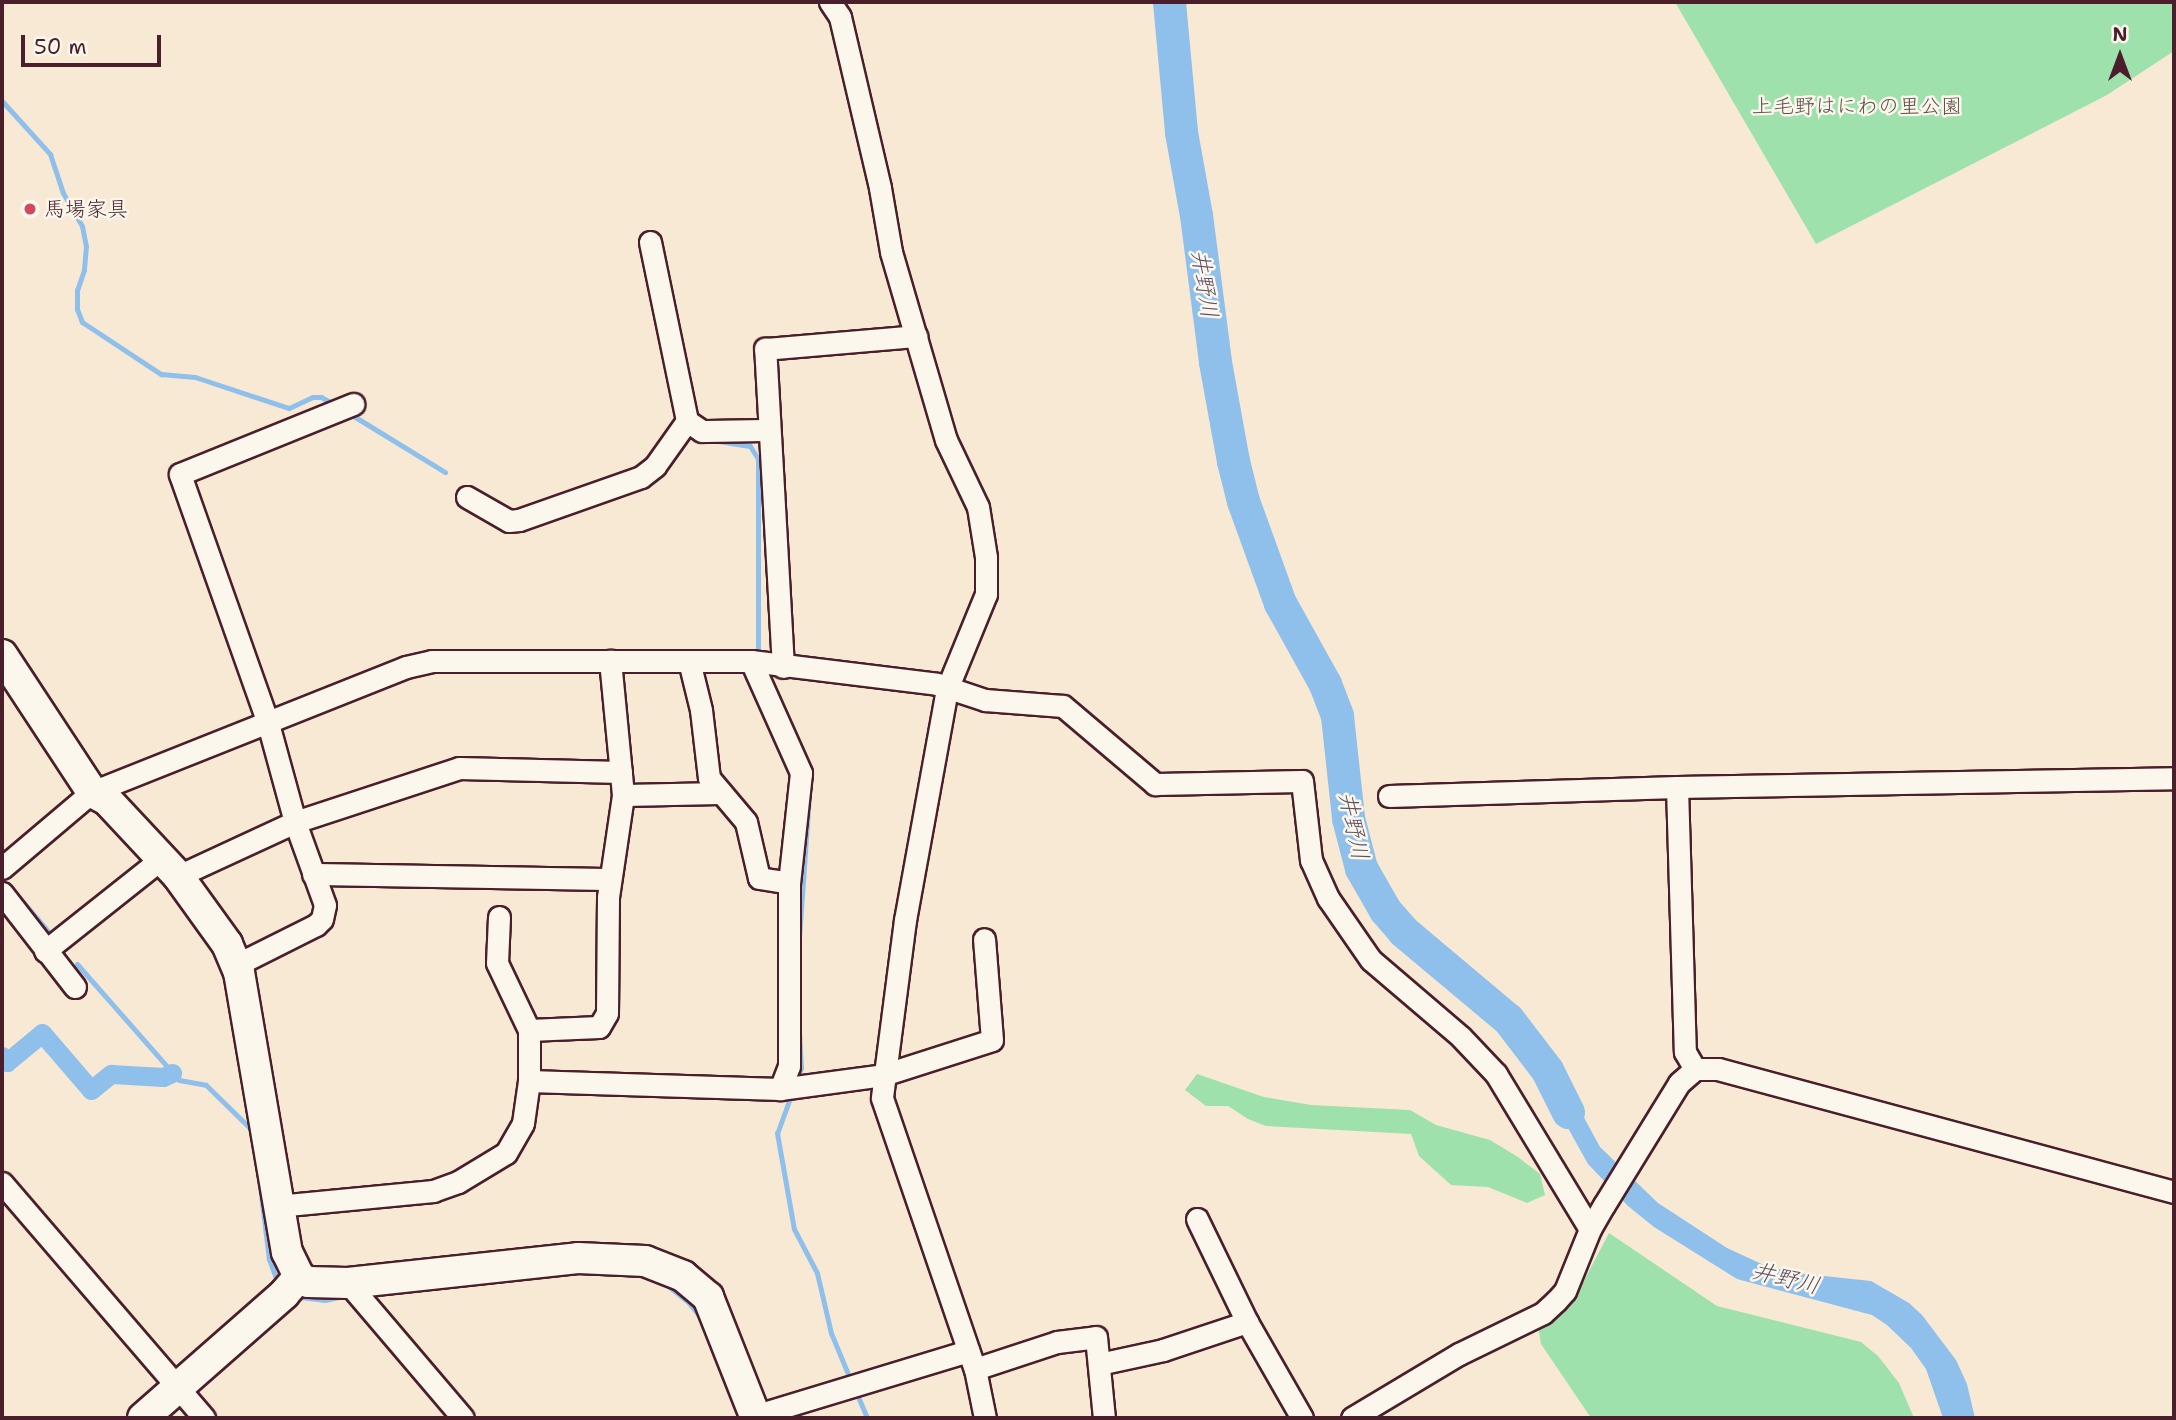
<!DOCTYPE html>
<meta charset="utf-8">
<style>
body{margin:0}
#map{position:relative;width:2176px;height:1420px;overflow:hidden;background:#f8e9d5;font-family:"Shantell Sans","Klee One",sans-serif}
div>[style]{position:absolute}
.green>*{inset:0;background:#9ee1ad}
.water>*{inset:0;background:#8fc0eb}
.stream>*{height:5px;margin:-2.5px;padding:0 2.5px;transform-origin:2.5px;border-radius:2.5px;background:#8fc0eb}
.canal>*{height:19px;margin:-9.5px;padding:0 9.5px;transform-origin:9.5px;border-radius:9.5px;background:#8fc0eb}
.river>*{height:33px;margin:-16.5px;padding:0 16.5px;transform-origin:16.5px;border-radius:16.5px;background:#8fc0eb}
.roads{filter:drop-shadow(2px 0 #4a1f2b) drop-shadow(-2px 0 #4a1f2b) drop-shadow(0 2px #4a1f2b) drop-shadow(0 -2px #4a1f2b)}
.street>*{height:21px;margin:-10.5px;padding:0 10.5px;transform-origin:10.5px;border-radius:10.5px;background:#fbf7ec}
.secondary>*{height:30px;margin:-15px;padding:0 15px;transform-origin:15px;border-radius:15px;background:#fbf7ec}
.dots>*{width:19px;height:19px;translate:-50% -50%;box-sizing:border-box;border:4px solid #fbf7ec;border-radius:50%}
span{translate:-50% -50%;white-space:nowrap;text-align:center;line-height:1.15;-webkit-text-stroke:5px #fbf7ec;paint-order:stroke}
.park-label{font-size:21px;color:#5f504c}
.poi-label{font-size:21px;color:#4a1f2b}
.left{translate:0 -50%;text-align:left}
.water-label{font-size:23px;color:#5f4f65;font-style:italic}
.frame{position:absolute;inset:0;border:4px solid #4a1f2b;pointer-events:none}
.north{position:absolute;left:2085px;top:21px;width:70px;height:70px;-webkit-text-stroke:5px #fbf7ec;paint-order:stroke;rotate:0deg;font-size:19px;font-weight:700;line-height:28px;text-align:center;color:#4a1f2b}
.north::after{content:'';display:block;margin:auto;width:24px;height:32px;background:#4a1f2b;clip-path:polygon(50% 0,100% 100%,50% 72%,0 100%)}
.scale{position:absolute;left:21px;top:35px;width:140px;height:32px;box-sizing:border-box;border:4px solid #4a1f2b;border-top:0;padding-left:9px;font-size:21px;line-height:24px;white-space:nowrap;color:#4a1f2b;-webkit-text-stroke:5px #fbf7ec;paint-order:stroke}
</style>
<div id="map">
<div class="green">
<div style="clip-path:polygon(1675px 2px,2174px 2px,2174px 51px,2107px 95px,1816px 244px)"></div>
<div style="clip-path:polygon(1197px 1074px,1264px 1097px,1311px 1105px,1410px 1110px,1436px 1125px,1490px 1140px,1518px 1157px,1540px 1174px,1545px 1195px,1527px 1203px,1488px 1187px,1451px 1185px,1419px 1156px,1411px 1134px,1266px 1126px,1248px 1119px,1228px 1106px,1206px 1106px,1185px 1090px)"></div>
<div style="clip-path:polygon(1609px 1233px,1717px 1306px,1861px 1342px,1878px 1356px,1899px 1383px,1914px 1418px,1591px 1418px,1541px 1344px,1538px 1326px,1560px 1314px,1576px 1296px)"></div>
</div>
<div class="water">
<div style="clip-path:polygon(1557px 1068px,1600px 1147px,1658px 1203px,1727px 1248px,1766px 1266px,1796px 1273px,1871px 1281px,1909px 1303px,1922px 1315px,1956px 1360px,1967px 1384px,1975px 1418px,1943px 1418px,1926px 1369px,1911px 1348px,1887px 1325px,1872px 1315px,1737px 1279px,1654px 1227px,1628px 1206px,1588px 1164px,1563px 1119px,1543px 1076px)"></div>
</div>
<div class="stream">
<div style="left:2px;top:101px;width:72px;rotate:47.8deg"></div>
<div style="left:50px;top:154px;width:41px;rotate:71.6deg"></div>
<div style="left:63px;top:193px;width:38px;rotate:60deg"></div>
<div style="left:82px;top:226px;width:20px;rotate:79deg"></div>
<div style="left:86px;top:246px;width:24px;rotate:95deg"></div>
<div style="left:84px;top:270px;width:21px;rotate:109deg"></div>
<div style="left:77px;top:290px;width:19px;rotate:90deg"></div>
<div style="left:77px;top:309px;width:14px;rotate:69deg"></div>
<div style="left:82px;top:322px;width:95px;rotate:33.4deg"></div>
<div style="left:161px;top:374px;width:34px;rotate:5deg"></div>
<div style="left:195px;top:377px;width:99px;rotate:18.3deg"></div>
<div style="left:289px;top:408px;width:26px;rotate:-25deg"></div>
<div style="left:313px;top:397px;width:8px"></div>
<div style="left:321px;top:397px;width:13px;rotate:29deg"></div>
<div style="left:347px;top:412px;width:115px;rotate:31.5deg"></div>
<div style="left:718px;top:441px;width:32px;rotate:9deg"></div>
<div style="left:750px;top:446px;width:15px;rotate:58deg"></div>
<div style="left:758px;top:459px;width:196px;rotate:90deg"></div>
<div style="left:18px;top:896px;width:52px;rotate:49.6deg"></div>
<div style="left:799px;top:938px;width:158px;rotate:-86deg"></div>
<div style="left:77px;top:964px;width:154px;rotate:48.7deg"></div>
<div style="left:179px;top:1080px;width:27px;rotate:10deg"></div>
<div style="left:206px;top:1085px;width:66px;rotate:44.4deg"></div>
<div style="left:253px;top:1131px;width:5px;rotate:79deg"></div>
<div style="left:797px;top:1078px;width:11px;rotate:-68deg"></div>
<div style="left:801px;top:1068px;width:33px;rotate:-93deg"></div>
<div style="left:790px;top:1098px;width:37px;rotate:110deg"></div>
<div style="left:777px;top:1133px;width:97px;rotate:80deg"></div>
<div style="left:794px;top:1229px;width:50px;rotate:62.4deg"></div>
<div style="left:817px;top:1273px;width:62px;rotate:76.9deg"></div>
<div style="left:831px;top:1333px;width:44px;rotate:67.5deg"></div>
<div style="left:258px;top:1170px;width:90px;rotate:83deg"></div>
<div style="left:269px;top:1259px;width:20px;rotate:70deg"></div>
<div style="left:667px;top:1285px;width:28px;rotate:39deg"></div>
<div style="left:689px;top:1303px;width:21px;rotate:51deg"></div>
<div style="left:300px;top:1297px;width:25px;rotate:7deg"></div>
<div style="left:325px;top:1300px;width:14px;rotate:-12deg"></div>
<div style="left:859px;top:1399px;width:21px;rotate:67deg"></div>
</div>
<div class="canal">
<div style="left:2px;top:1056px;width:8px;rotate:50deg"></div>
<div style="left:7px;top:1062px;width:45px;rotate:-39.6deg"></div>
<div style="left:42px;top:1033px;width:75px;rotate:49.3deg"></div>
<div style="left:91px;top:1090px;width:26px;rotate:-39deg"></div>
<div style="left:111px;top:1074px;width:52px;rotate:3.3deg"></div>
<div style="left:163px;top:1077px;width:10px;rotate:-24deg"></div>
</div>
<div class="river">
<div style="left:1169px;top:2px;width:131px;rotate:84.7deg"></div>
<div style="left:1181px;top:132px;width:84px;rotate:79.8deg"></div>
<div style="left:1196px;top:215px;width:148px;rotate:82.6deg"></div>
<div style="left:1215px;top:362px;width:101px;rotate:79.7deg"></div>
<div style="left:1233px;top:461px;width:41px;rotate:76deg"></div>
<div style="left:1243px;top:501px;width:109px;rotate:70.1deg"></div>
<div style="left:1280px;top:603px;width:93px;rotate:60.9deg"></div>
<div style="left:1325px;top:684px;width:34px;rotate:69deg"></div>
<div style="left:1337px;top:716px;width:103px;rotate:83.8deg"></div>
<div style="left:1348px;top:818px;width:52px;rotate:75.4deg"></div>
<div style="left:1361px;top:868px;width:48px;rotate:60.3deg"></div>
<div style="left:1385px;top:910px;width:28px;rotate:49deg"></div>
<div style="left:1403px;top:931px;width:137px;rotate:40deg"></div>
<div style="left:1508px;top:1019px;width:64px;rotate:52.6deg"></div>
<div style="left:1547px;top:1070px;width:47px;rotate:63.4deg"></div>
</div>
<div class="roads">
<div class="street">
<div style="left:830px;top:2px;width:18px;rotate:56deg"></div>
<div style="left:840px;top:17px;width:176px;rotate:76.8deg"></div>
<div style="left:880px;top:188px;width:65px;rotate:80.2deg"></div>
<div style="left:891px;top:252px;width:196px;rotate:73.7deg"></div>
<div style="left:946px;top:440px;width:74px;rotate:64.5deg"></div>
<div style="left:978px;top:507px;width:51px;rotate:80.9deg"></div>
<div style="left:986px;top:557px;width:37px;rotate:90deg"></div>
<div style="left:986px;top:594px;width:103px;rotate:112.3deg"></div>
<div style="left:947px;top:689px;width:235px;rotate:100.3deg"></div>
<div style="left:905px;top:920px;width:179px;rotate:97.4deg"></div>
<div style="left:882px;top:1098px;width:287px;rotate:71.1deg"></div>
<div style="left:975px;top:1369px;width:50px;rotate:78.5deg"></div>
<div style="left:650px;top:242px;width:183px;rotate:78.3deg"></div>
<div style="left:687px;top:421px;width:18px;rotate:34deg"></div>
<div style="left:702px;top:431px;width:66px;rotate:-0.9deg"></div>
<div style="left:467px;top:497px;width:48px;rotate:29.7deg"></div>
<div style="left:509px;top:521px;width:10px;rotate:-6deg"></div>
<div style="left:519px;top:520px;width:129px;rotate:-19.4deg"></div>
<div style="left:641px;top:477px;width:18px;rotate:-38deg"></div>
<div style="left:655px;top:466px;width:55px;rotate:-54.6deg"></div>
<div style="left:689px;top:661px;width:50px;rotate:76.2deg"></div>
<div style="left:701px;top:710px;width:68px;rotate:83.3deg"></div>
<div style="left:709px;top:778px;width:57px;rotate:49.9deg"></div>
<div style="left:746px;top:822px;width:57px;rotate:76.9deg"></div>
<div style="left:759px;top:878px;width:30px;rotate:9deg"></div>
<div style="left:751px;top:661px;width:123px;rotate:65.9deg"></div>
<div style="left:801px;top:773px;width:111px;rotate:96.2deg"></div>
<div style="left:789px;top:883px;width:183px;rotate:90deg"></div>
<div style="left:789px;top:1066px;width:25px;rotate:111deg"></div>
<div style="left:783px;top:667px;width:319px;rotate:-93.2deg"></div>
<div style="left:765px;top:349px;width:152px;rotate:-4.9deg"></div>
<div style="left:1677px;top:787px;width:265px;rotate:88.3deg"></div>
<div style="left:1685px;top:1052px;width:20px;rotate:60deg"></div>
<div style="left:623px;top:795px;width:98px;rotate:-1.2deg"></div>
<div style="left:1389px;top:796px;width:288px;rotate:-1.8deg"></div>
<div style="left:1677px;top:787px;width:497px;rotate:-1deg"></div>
<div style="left:2px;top:868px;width:118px;rotate:-40.2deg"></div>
<div style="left:92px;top:792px;width:338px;rotate:-21.7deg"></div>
<div style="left:406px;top:667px;width:27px;rotate:-13deg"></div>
<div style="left:432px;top:661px;width:319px"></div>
<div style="left:751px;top:661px;width:187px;rotate:7deg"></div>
<div style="left:937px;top:684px;width:51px;rotate:18.4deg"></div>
<div style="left:985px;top:700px;width:78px;rotate:4.4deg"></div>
<div style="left:1063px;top:706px;width:121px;rotate:40.3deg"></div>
<div style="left:1155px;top:784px;width:147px;rotate:-1.2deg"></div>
<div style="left:1302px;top:781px;width:80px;rotate:83.5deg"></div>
<div style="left:1311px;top:860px;width:42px;rotate:65.9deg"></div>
<div style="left:1328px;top:898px;width:75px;rotate:55.3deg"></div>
<div style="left:1371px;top:960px;width:118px;rotate:40.5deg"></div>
<div style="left:1461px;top:1037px;width:51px;rotate:46.6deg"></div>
<div style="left:1496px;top:1074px;width:181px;rotate:58.8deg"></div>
<div style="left:313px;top:874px;width:297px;rotate:1deg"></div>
<div style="left:178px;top:876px;width:129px;rotate:-24.8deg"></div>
<div style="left:295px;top:822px;width:173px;rotate:-18.2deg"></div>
<div style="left:459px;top:768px;width:162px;rotate:1.4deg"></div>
<div style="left:2px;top:893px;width:119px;rotate:52.2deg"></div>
<div style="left:45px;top:951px;width:148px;rotate:-38.4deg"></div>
<div style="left:236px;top:965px;width:89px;rotate:-26.6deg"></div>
<div style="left:316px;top:925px;width:8px;rotate:-45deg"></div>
<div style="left:322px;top:919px;width:14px;rotate:-78deg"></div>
<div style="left:325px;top:905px;width:88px;rotate:-109.9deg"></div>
<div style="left:295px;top:822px;width:103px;rotate:-105.3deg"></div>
<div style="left:268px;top:723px;width:264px;rotate:-109.5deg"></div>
<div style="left:180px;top:474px;width:187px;rotate:-22deg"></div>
<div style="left:529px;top:1030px;width:70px;rotate:-2.5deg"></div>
<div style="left:599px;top:1027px;width:16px;rotate:-60deg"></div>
<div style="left:607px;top:1013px;width:116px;rotate:-89.5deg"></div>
<div style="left:608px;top:897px;width:103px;rotate:-81.6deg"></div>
<div style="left:623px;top:795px;width:135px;rotate:-95.5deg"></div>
<div style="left:529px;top:1081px;width:251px;rotate:1.8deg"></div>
<div style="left:780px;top:1089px;width:104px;rotate:-7.7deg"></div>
<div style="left:883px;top:1075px;width:114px;rotate:-17.8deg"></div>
<div style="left:992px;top:1040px;width:101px;rotate:-94.5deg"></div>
<div style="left:2px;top:1183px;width:310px;rotate:49.3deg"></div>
<div style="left:277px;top:1206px;width:157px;rotate:-5.5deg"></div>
<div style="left:433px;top:1191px;width:27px;rotate:-20deg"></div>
<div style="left:458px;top:1182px;width:56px;rotate:-31.1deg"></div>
<div style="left:506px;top:1153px;width:34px;rotate:-60deg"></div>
<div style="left:523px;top:1123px;width:42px;rotate:-81.9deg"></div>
<div style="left:529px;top:1081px;width:51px;rotate:-90deg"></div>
<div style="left:529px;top:1030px;width:74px;rotate:-115.5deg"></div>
<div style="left:497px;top:963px;width:46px;rotate:-87.5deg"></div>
<div style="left:1197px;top:1219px;width:114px;rotate:64.1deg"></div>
<div style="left:1247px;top:1322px;width:111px;rotate:60.2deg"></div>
<div style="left:348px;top:1283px;width:177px;rotate:49.6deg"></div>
<div style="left:1099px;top:1364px;width:66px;rotate:-12.3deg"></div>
<div style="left:1163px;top:1350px;width:89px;rotate:-18.4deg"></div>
<div style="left:975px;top:1369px;width:86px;rotate:-18.2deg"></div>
<div style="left:1057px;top:1342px;width:39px;rotate:-7deg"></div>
<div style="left:1096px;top:1337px;width:81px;rotate:84.4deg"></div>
<div style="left:754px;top:1416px;width:224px;rotate:-16.9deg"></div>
<div style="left:1352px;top:1418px;width:125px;rotate:-30.9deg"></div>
<div style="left:1459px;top:1354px;width:93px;rotate:-26deg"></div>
<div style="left:1543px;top:1313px;width:18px;rotate:-43deg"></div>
<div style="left:1556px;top:1301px;width:13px;rotate:-48deg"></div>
<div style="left:1565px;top:1291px;width:67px;rotate:-68deg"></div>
<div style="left:1590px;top:1229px;width:28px;rotate:-60deg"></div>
<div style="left:1604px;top:1205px;width:143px;rotate:-58.4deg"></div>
<div style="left:1679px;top:1083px;width:21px;rotate:-41deg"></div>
<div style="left:1695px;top:1069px;width:23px"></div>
<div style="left:1718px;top:1069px;width:472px;rotate:15.1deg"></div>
</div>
<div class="secondary">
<div style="left:2px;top:655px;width:164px;rotate:56.7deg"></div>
<div style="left:92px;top:792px;width:17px;rotate:28deg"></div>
<div style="left:107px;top:800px;width:104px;rotate:46.9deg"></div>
<div style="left:178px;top:876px;width:84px;rotate:54.2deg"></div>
<div style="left:227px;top:944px;width:30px;rotate:67deg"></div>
<div style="left:239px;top:972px;width:284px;rotate:80.3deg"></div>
<div style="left:287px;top:1252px;width:28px;rotate:64deg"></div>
<div style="left:299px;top:1277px;width:10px;rotate:29deg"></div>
<div style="left:308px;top:1282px;width:40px;rotate:1.4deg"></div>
<div style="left:348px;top:1283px;width:231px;rotate:-6.2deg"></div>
<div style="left:578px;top:1258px;width:67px;rotate:2.6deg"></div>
<div style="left:645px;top:1261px;width:41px;rotate:21.5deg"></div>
<div style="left:683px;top:1276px;width:33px;rotate:40deg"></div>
<div style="left:708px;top:1297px;width:130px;rotate:68.4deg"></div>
<div style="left:143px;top:1418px;width:188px;rotate:-41.3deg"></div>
<div style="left:284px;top:1294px;width:23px;rotate:-49deg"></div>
</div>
</div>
<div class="dots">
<div style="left:30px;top:209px;background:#d1495b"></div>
</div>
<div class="park-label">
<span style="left:1857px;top:106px">上毛野はにわの里公園</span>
</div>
<div class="poi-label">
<span class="left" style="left:44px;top:209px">馬場家具</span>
</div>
<div class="water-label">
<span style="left:1205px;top:284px;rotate:81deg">井野川</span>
<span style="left:1354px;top:826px;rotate:78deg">井野川</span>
<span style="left:1786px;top:1278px;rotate:14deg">井野川</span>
</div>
<div class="frame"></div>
<div class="north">N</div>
<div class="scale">50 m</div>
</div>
